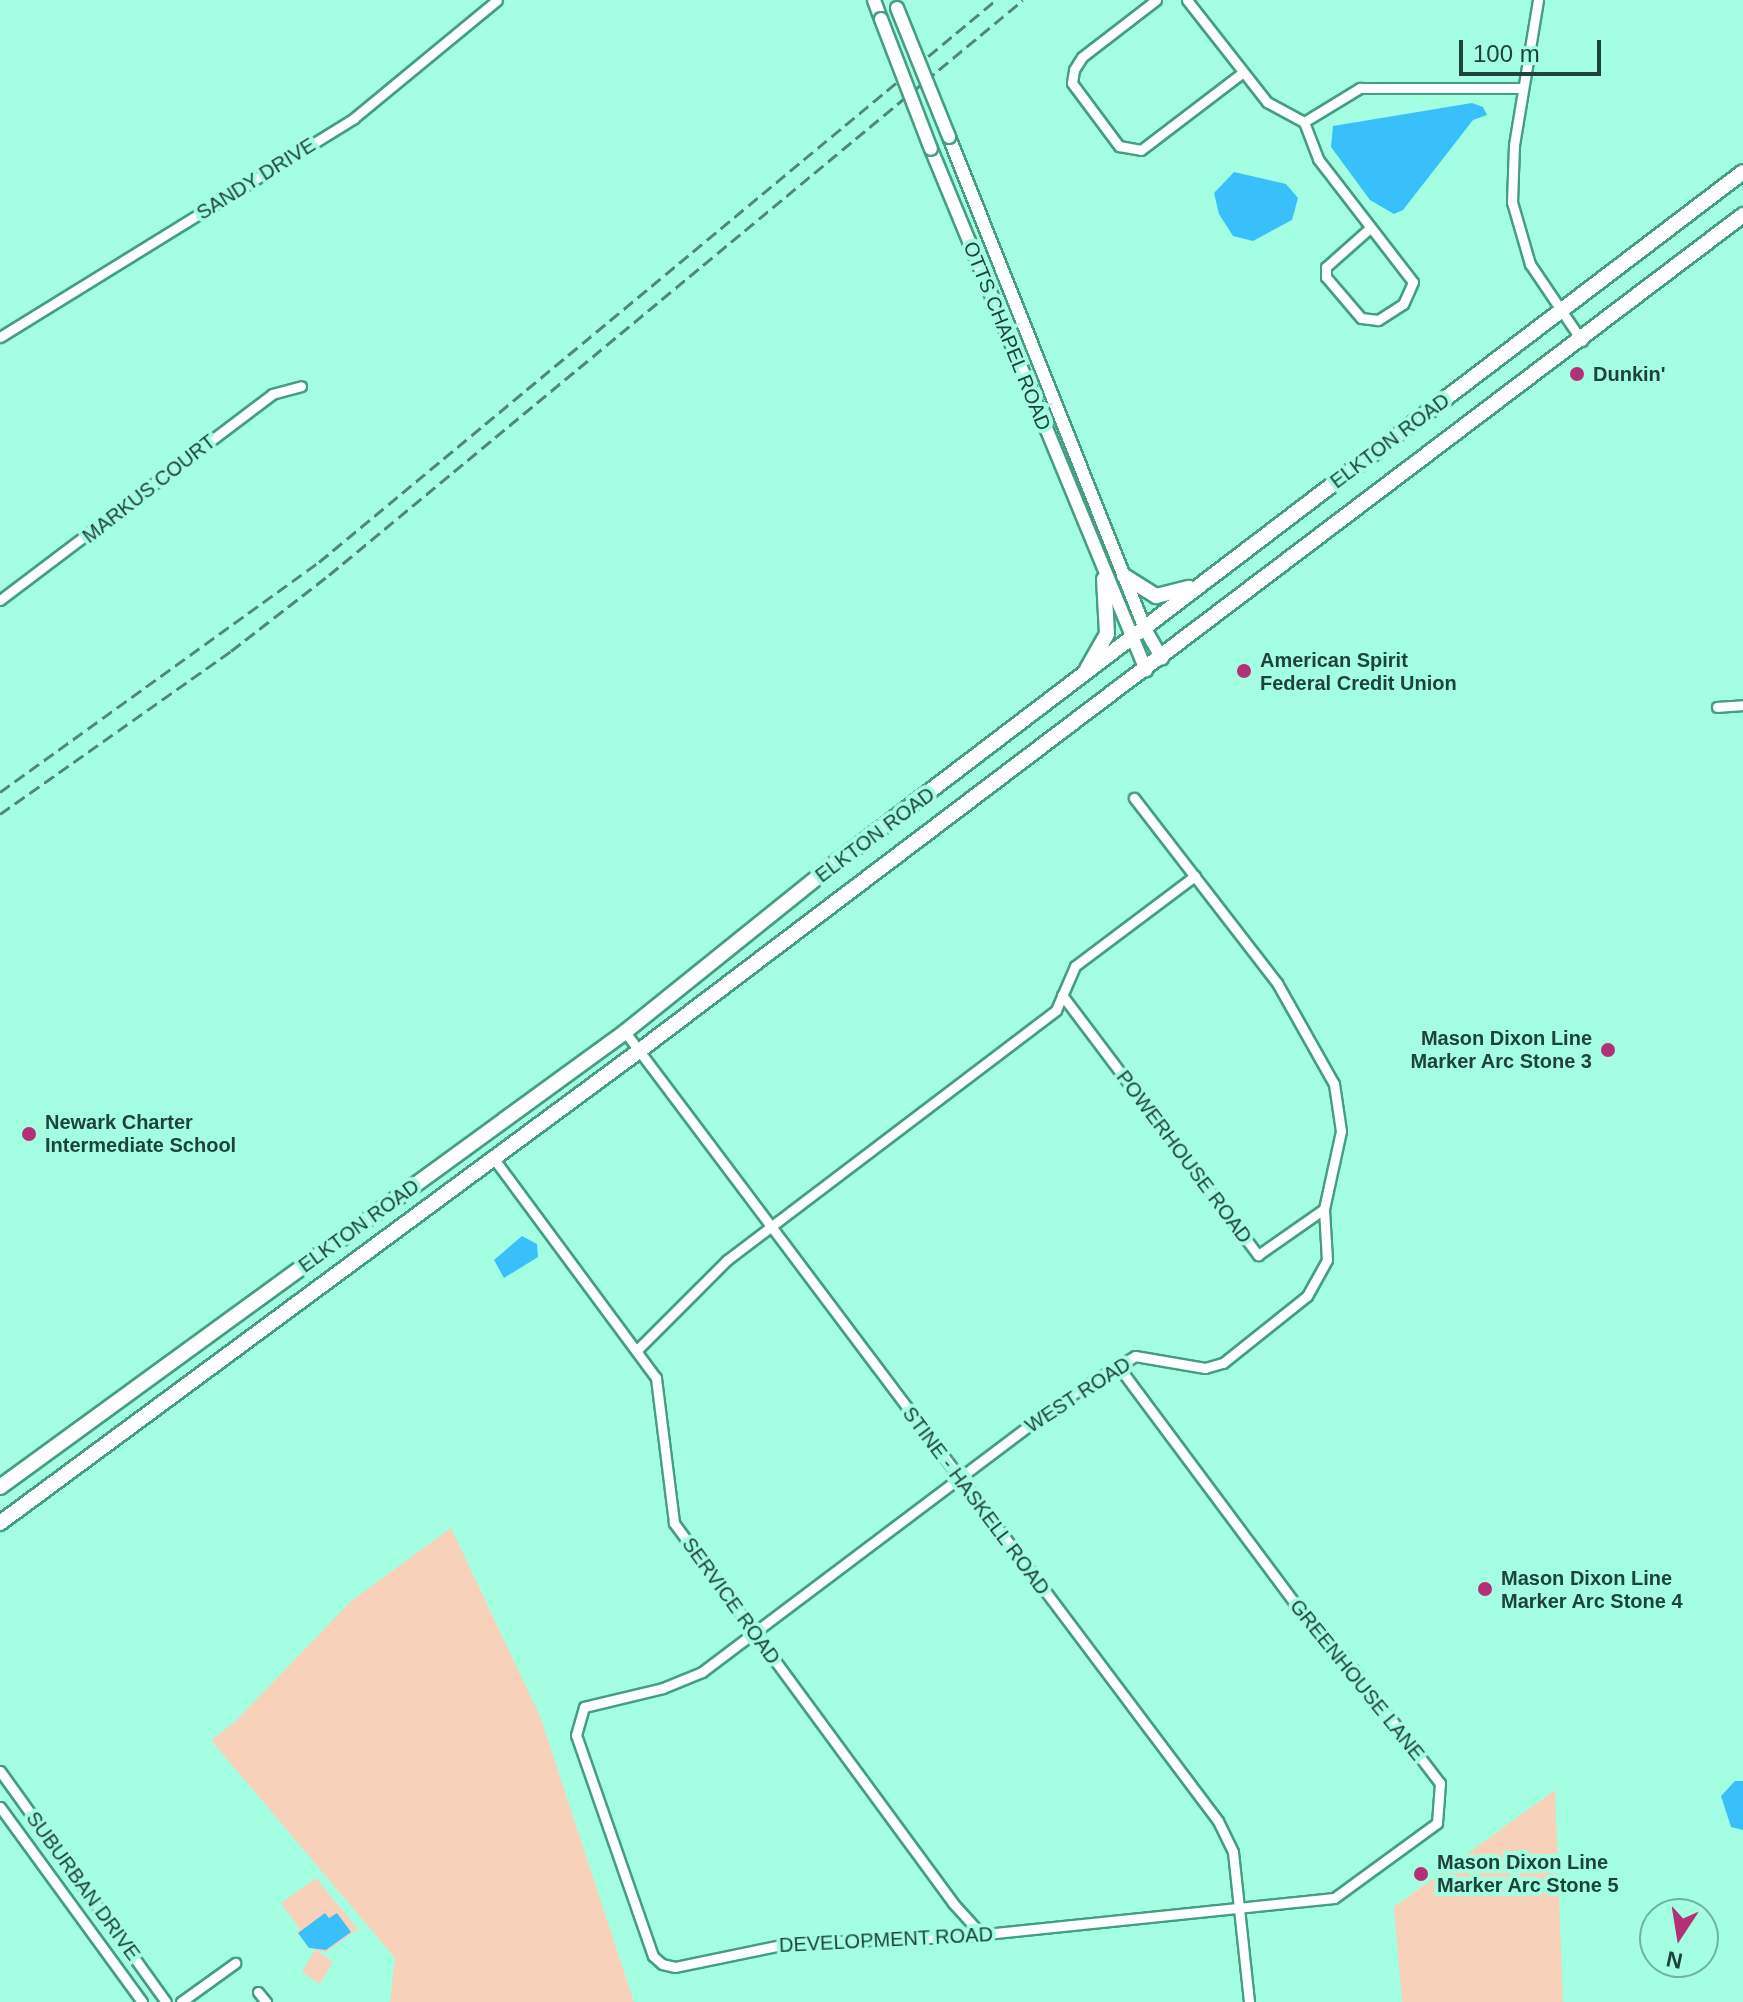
<!DOCTYPE html>
<style>
body{margin:0}
#map{position:relative;width:1743px;height:2002px;overflow:hidden;background:#a4fee2;font-family:Helvetica,sans-serif}
div>[style]{position:absolute}
.green>*{inset:0;background:#f8d1ba}
.water>*{inset:0;background:#39c0fb}
.roads{filter:drop-shadow(2px 0 #439e85) drop-shadow(-2px 0 #439e85) drop-shadow(0 2px #439e85) drop-shadow(0 -2px #439e85)}
.minor>*{height:9px;margin:-4.5px;padding:0 4.5px;transform-origin:4.5px;border-radius:4.5px;background:#fff}
.secondary>*{height:12px;margin:-6px;padding:0 6px;transform-origin:6px;border-radius:6px;background:#fff}
.primary>*{height:14px;margin:-7px;padding:0 7px;transform-origin:7px;border-radius:7px;background:#fff}
.rail>*{height:3px;margin-top:-1.5px;transform-origin:0;background:repeating-linear-gradient(90deg,#4f8876 0 12px,transparent 0 18px)}
.bridges{filter:drop-shadow(2px 0 #439e85) drop-shadow(-2px 0 #439e85) drop-shadow(0 2px #439e85) drop-shadow(0 -2px #439e85)}
.secondary-bridge>*{height:12px;margin:-6px;padding:0 6px;transform-origin:6px;border-radius:6px;background:#fff}
.dots>*{width:22px;height:22px;translate:-50% -50%;box-sizing:border-box;border:4px solid #a4fee2;border-radius:50%}
span{translate:-50% -50%;white-space:nowrap;text-align:center;line-height:1.15;-webkit-text-stroke:8px #a4fee2;paint-order:stroke}
.street-label{font-size:20px;color:#1e4338}
.poi-label{font-size:20px;color:#1e4338;font-weight:700}
.left{translate:0 -50%;text-align:left}
.right{translate:-100% -50%;text-align:right}
.north{position:absolute;left:1639px;top:1898px;width:80px;height:80px;box-sizing:border-box;background:#a4fee2;border:2px solid #6eb39e;border-radius:50%;rotate:192deg;font-size:22px;font-weight:700;line-height:32px;text-align:center;color:#1e4338}
.north::after{content:'';display:block;margin:auto;width:28px;height:36px;background:#b43076;clip-path:polygon(50% 0,100% 100%,50% 72%,0 100%)}
.scale{position:absolute;left:1459px;top:40px;width:142px;height:36px;box-sizing:border-box;border:4px solid #1e4338;border-top:0;padding-left:10px;font-size:24px;line-height:28px;white-space:nowrap;color:#1e4338;-webkit-text-stroke:6px #a4fee2;paint-order:stroke}
</style>
<div id="map">
<div class="green">
<div style="clip-path:polygon(451px 1528px,540px 1716px,634px 2002px,390px 2002px,395px 1958px,211px 1740px,235px 1722px,351px 1601px)"></div>
<div style="clip-path:polygon(1555px 1790px,1563px 2002px,1402px 2002px,1394px 1907px)"></div>
<div style="clip-path:polygon(316px 1878px,358px 1929px,326px 1952px,316px 1950px,333px 1962px,320px 1984px,302px 1972px,315px 1950px,296px 1932px,300px 1929px,281px 1903px)"></div>
</div>
<div class="water">
<div style="clip-path:polygon(1472px 103px,1483px 107px,1487px 115px,1473px 120px,1403px 210px,1394px 214px,1370px 200px,1331px 147px,1333px 126px)"></div>
<div style="clip-path:polygon(1234px 172px,1286px 184px,1298px 198px,1292px 220px,1253px 241px,1233px 236px,1219px 214px,1214px 193px)"></div>
<div style="clip-path:polygon(522px 1236px,537px 1244px,538px 1257px,504px 1278px,494px 1260px)"></div>
<div style="clip-path:polygon(1735px 1781px,1743px 1781px,1743px 1830px,1731px 1827px,1721px 1796px)"></div>
<div style="clip-path:polygon(325px 1913px,329px 1918px,337px 1913px,351px 1932px,326px 1950px,309px 1948px,298px 1933px)"></div>
</div>
<div class="roads">
<div class="minor">
<div style="left:1156px;top:0;width:93px;rotate:142.4deg"></div>
<div style="left:1082px;top:57px;width:15px;rotate:122deg"></div>
<div style="left:1074px;top:70px;width:13px;rotate:99deg"></div>
<div style="left:1072px;top:83px;width:79px;rotate:53.3deg"></div>
<div style="left:1119px;top:146px;width:22px;rotate:10deg"></div>
<div style="left:1141px;top:150px;width:127px;rotate:-37.3deg"></div>
<div style="left:1187px;top:0;width:130px;rotate:51.9deg"></div>
<div style="left:1267px;top:102px;width:42px;rotate:28.4deg"></div>
<div style="left:1304px;top:122px;width:40px;rotate:69deg"></div>
<div style="left:1318px;top:159px;width:155px;rotate:52.3deg"></div>
<div style="left:1413px;top:282px;width:24px;rotate:114deg"></div>
<div style="left:1403px;top:304px;width:30px;rotate:147deg"></div>
<div style="left:1378px;top:320px;width:17px;rotate:-173deg"></div>
<div style="left:1361px;top:318px;width:54px;rotate:-130.5deg"></div>
<div style="left:1326px;top:277px;width:10px;rotate:-90deg"></div>
<div style="left:1326px;top:267px;width:59px;rotate:-41.6deg"></div>
<div style="left:1538px;top:0;width:147px;rotate:99.4deg"></div>
<div style="left:1514px;top:145px;width:57px;rotate:92deg"></div>
<div style="left:1512px;top:202px;width:65px;rotate:73.8deg"></div>
<div style="left:1530px;top:264px;width:93px;rotate:56deg"></div>
<div style="left:1304px;top:122px;width:66px;rotate:-31.3deg"></div>
<div style="left:1360px;top:88px;width:163px"></div>
<div style="left:0;top:337px;width:416px;rotate:-31.7deg"></div>
<div style="left:354px;top:118px;width:185px;rotate:-39.5deg"></div>
<div style="left:0;top:600px;width:341px;rotate:-37.1deg"></div>
<div style="left:272px;top:394px;width:30px;rotate:-15deg"></div>
<div style="left:1717px;top:707px;width:26px;rotate:-4deg"></div>
<div style="left:1062px;top:995px;width:326px;rotate:53deg"></div>
<div style="left:1258px;top:1255px;width:80px;rotate:-34.9deg"></div>
<div style="left:625px;top:1032px;width:987px;rotate:53.07deg"></div>
<div style="left:1218px;top:1821px;width:34px;rotate:64deg"></div>
<div style="left:1233px;top:1852px;width:151px;rotate:83.9deg"></div>
<div style="left:494px;top:1159px;width:272px;rotate:53.5deg"></div>
<div style="left:656px;top:1378px;width:146px;rotate:82.9deg"></div>
<div style="left:674px;top:1523px;width:471px;rotate:53.7deg"></div>
<div style="left:953px;top:1903px;width:43px;rotate:47.8deg"></div>
<div style="left:638px;top:1349px;width:126px;rotate:-45deg"></div>
<div style="left:727px;top:1260px;width:413px;rotate:-37.2deg"></div>
<div style="left:1056px;top:1010px;width:48px;rotate:-66.6deg"></div>
<div style="left:1075px;top:966px;width:150px;rotate:-36.9deg"></div>
<div style="left:1118px;top:1366px;width:352px;rotate:53.3deg"></div>
<div style="left:1328px;top:1648px;width:16px;rotate:27deg"></div>
<div style="left:1342px;top:1655px;width:161px;rotate:52.6deg"></div>
<div style="left:1440px;top:1783px;width:40px;rotate:94.3deg"></div>
<div style="left:1437px;top:1823px;width:127px;rotate:143.9deg"></div>
<div style="left:1334px;top:1898px;width:382px;rotate:174.1deg"></div>
<div style="left:954px;top:1937px;width:163px;rotate:177.9deg"></div>
<div style="left:791px;top:1943px;width:118px;rotate:168.3deg"></div>
<div style="left:675px;top:1967px;width:13px;rotate:-167deg"></div>
<div style="left:662px;top:1964px;width:12px;rotate:-138deg"></div>
<div style="left:653px;top:1956px;width:234px;rotate:-109.2deg"></div>
<div style="left:576px;top:1735px;width:29px;rotate:-74deg"></div>
<div style="left:584px;top:1707px;width:81px;rotate:-13.5deg"></div>
<div style="left:663px;top:1688px;width:42px;rotate:-22.3deg"></div>
<div style="left:702px;top:1672px;width:451px;rotate:-37deg"></div>
<div style="left:1062px;top:1401px;width:66px;rotate:-32deg"></div>
<div style="left:1118px;top:1366px;width:20px;rotate:-30deg"></div>
<div style="left:1135px;top:1356px;width:71px;rotate:9.7deg"></div>
<div style="left:1205px;top:1368px;width:19px;rotate:-16deg"></div>
<div style="left:1223px;top:1363px;width:107px;rotate:-38.6deg"></div>
<div style="left:1307px;top:1296px;width:41px;rotate:-60.9deg"></div>
<div style="left:1327px;top:1260px;width:51px;rotate:-93.4deg"></div>
<div style="left:1324px;top:1209px;width:80px;rotate:-77.7deg"></div>
<div style="left:1341px;top:1131px;width:48px;rotate:-98.5deg"></div>
<div style="left:1334px;top:1084px;width:116px;rotate:-119.4deg"></div>
<div style="left:1277px;top:983px;width:234px;rotate:-127.7deg"></div>
<div style="left:0;top:1771px;width:284px;rotate:54.3deg"></div>
<div style="left:0;top:1807px;width:241px;rotate:53.9deg"></div>
<div style="left:258px;top:1992px;width:13px;rotate:51deg"></div>
<div style="left:181px;top:2002px;width:67px;rotate:-35.8deg"></div>
</div>
<div class="secondary">
<div style="left:874px;top:0;width:20px;rotate:70deg"></div>
<div style="left:949px;top:137px;width:530px;rotate:68.28deg"></div>
<div style="left:1145px;top:629px;width:34px;rotate:60deg"></div>
<div style="left:931px;top:149px;width:564px;rotate:67.58deg"></div>
</div>
<div class="primary">
<div style="left:1124px;top:576px;width:38px;rotate:32deg"></div>
<div style="left:1156px;top:596px;width:34px;rotate:-14deg"></div>
<div style="left:1087px;top:669px;width:40px;rotate:-60.3deg"></div>
<div style="left:1107px;top:634px;width:55px;rotate:-93.1deg"></div>
<div style="left:0;top:1487px;width:773px;rotate:-36.05deg"></div>
<div style="left:625px;top:1032px;width:273px;rotate:-38.8deg"></div>
<div style="left:838px;top:861px;width:1137px;rotate:-37.28deg"></div>
<div style="left:0;top:1523px;width:794px;rotate:-36.45deg"></div>
<div style="left:639px;top:1051px;width:1385px;rotate:-37.13deg"></div>
</div>
</div>
<div class="rail">
<div style="left:0;top:792px;width:393px;rotate:-35.8deg"></div>
<div style="left:319px;top:562px;width:880px;rotate:-39.7deg"></div>
<div style="left:0;top:814px;width:283px;rotate:-35.2deg"></div>
<div style="left:231px;top:651px;width:124px;rotate:-37.8deg"></div>
<div style="left:329px;top:575px;width:901px;rotate:-39.64deg"></div>
</div>
<div class="bridges">
<div class="secondary-bridge">
<div style="left:897px;top:8px;width:139px;rotate:68deg"></div>
<div style="left:881px;top:19px;width:139px;rotate:69deg"></div>
</div>
</div>
<div class="dots">
<div style="left:1577px;top:374px;background:#b43076"></div>
<div style="left:1244px;top:671px;background:#b43076"></div>
<div style="left:1608px;top:1050px;background:#b43076"></div>
<div style="left:29px;top:1134px;background:#b43076"></div>
<div style="left:1485px;top:1589px;background:#b43076"></div>
<div style="left:1421px;top:1874px;background:#b43076"></div>
</div>
<div class="street-label">
<span style="left:256px;top:179px;rotate:-32deg">SANDY DRIVE</span>
<span style="left:1007px;top:336px;rotate:68deg">OTTS CHAPEL ROAD</span>
<span style="left:1390px;top:441px;rotate:-37deg">ELKTON ROAD</span>
<span style="left:149px;top:489px;rotate:-38deg">MARKUS COURT</span>
<span style="left:875px;top:835px;rotate:-37deg">ELKTON ROAD</span>
<span style="left:1184px;top:1157px;rotate:53deg">POWERHOUSE ROAD</span>
<span style="left:359px;top:1226px;rotate:-36deg">ELKTON ROAD</span>
<span style="left:1078px;top:1395px;rotate:-33deg">WEST ROAD</span>
<span style="left:976px;top:1501px;rotate:53deg">STINE - HASKELL ROAD</span>
<span style="left:731px;top:1601px;rotate:54deg">SERVICE ROAD</span>
<span style="left:1357px;top:1680px;rotate:51deg">GREENHOUSE LANE</span>
<span style="left:83px;top:1886px;rotate:54deg">SUBURBAN DRIVE</span>
<span style="left:886px;top:1940px;rotate:-3deg">DEVELOPMENT ROAD</span>
</div>
<div class="poi-label">
<span class="left" style="left:1593px;top:374px">Dunkin'</span>
<span class="left" style="left:1260px;top:672px">American Spirit<br>Federal Credit Union</span>
<span class="right" style="left:1592px;top:1050px">Mason Dixon Line<br>Marker Arc Stone 3</span>
<span class="left" style="left:45px;top:1134px">Newark Charter<br>Intermediate School</span>
<span class="left" style="left:1501px;top:1590px">Mason Dixon Line<br>Marker Arc Stone 4</span>
<span class="left" style="left:1437px;top:1874px">Mason Dixon Line<br>Marker Arc Stone 5</span>
</div>
<div class="north">N</div>
<div class="scale">100 m</div>
</div>
